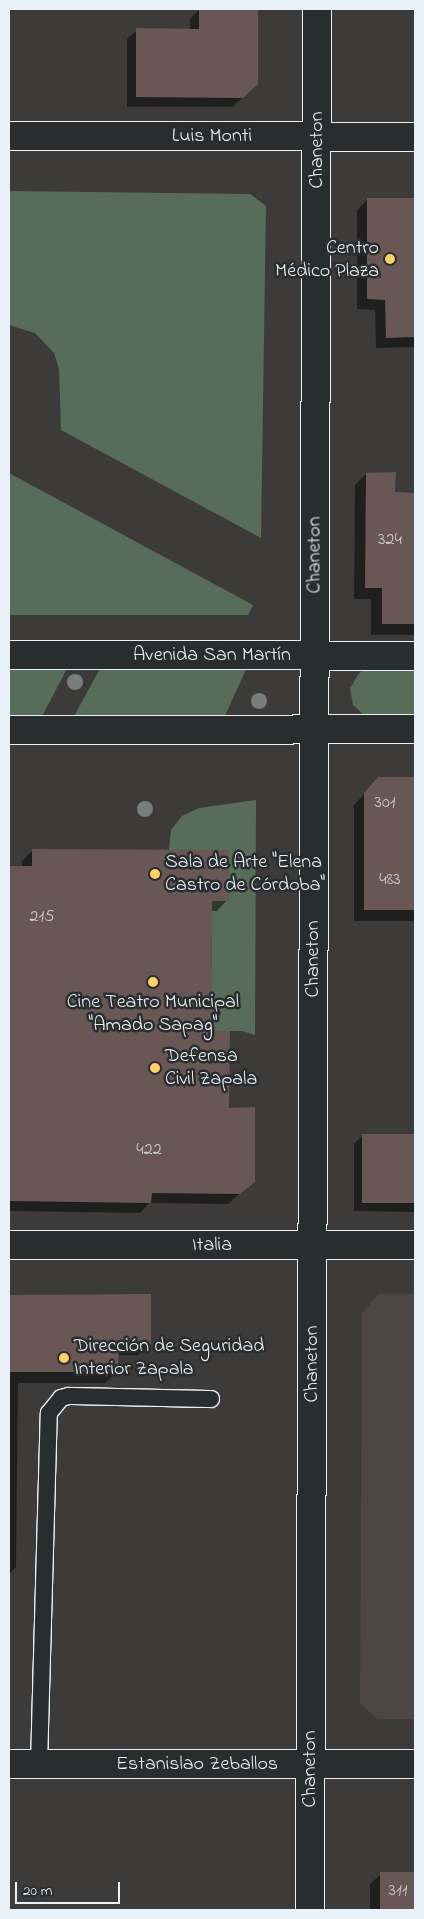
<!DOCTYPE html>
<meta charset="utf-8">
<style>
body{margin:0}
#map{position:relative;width:424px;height:1919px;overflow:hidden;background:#3d3a3a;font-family:"Indie Flower",sans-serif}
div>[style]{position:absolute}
.built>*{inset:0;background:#4d4646}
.green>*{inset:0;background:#586d59}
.shadow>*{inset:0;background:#0007}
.building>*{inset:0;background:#695755;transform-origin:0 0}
.roads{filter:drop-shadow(1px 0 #e8f1f8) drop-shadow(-1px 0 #e8f1f8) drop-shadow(0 1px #e8f1f8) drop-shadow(0 -1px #e8f1f8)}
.lane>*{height:16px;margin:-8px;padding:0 8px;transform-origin:8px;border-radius:8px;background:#2a2d2e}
.street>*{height:28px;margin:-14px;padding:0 14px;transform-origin:14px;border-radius:14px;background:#2a2d2e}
.secondary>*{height:28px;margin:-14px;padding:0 14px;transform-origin:14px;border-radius:14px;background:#2a2d2e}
.trees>*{width:16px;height:16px;margin:-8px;border-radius:50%;background:#777e7b}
.dots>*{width:14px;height:14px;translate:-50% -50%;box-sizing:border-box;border:2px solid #2a2d2e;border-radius:50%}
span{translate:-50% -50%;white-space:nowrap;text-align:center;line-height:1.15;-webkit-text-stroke:5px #2a2d2e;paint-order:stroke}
.number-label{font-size:18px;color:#c8cacf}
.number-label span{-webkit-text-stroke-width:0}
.street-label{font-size:20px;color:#e8f1f8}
.poi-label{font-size:20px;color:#e8f1f8}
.right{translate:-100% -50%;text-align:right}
.left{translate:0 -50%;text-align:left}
.frame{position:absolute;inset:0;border:10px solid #e8f1f8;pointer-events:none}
.scale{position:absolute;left:15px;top:1882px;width:105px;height:22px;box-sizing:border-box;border:2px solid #e8f1f8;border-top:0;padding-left:6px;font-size:15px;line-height:18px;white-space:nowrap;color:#e8f1f8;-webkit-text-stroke:4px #2a2d2e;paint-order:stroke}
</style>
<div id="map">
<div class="built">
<div style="clip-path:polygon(378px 1294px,415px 1294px,415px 1719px,378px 1719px,360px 1704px,362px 1314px)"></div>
</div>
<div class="green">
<div style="clip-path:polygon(9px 191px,250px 194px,266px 206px,261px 538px,61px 430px,59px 369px,54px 353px,35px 333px,9px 325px)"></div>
<div style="clip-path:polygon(9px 473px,253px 605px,248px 615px,9px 615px)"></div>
<div style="clip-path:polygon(9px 665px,69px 665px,41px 718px,9px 718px)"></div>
<div style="clip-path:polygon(102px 665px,248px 665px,224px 718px,73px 718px)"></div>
<div style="clip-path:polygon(415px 666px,415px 719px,366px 717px,353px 705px,350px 688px,360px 672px,367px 668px)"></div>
<div style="clip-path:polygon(256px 800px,255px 1035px,242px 1031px,211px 1031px,212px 901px,229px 850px,169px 850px,171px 830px,182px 816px,199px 808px)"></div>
</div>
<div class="shadow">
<div style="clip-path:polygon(200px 9px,257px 9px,257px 83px,233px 107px,127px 107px,127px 39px,137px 30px,190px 30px,190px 19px)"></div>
<div style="clip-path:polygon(368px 199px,415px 199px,415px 347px,376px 348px,375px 310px,357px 309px,357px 210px)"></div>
<div style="clip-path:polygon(366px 474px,394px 494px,415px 494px,415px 635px,371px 635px,371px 599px,354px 599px,355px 485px)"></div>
<div style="clip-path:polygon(379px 778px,415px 778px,415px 921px,354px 921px,354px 805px)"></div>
<div style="clip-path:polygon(33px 850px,227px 900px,217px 911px,210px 911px,209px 1032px,228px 1109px,254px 1181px,228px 1204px,149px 1203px,140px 1213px,9px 1211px,9px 867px,22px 867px,22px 861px)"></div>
<div style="clip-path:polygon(363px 1135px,415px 1135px,415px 1212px,354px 1211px,354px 1144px)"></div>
<div style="clip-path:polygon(9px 1296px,150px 1296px,150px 1343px,138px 1355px,117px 1355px,117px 1372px,105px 1383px,18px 1383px,16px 1567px,9px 1574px)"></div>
<div style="clip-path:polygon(415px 1873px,415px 1910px,370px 1910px,370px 1884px,381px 1874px)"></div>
</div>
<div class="building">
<div style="clip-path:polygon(199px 9px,258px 9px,258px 84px,243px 98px,136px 97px,136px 28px,199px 29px)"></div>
<div style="clip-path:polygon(367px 198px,415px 198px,415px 337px,386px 338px,385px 300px,367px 299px)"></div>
<div style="clip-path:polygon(396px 472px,395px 492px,415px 493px,415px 624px,382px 624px,382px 588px,365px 588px,366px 473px)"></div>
<div style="clip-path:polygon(378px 777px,415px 777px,415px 910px,364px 910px,364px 793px)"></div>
<div style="clip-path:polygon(32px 849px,229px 850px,229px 901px,212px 901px,211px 1031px,230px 1031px,229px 1108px,255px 1107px,255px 1182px,240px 1194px,152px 1193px,151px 1203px,9px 1201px,9px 866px,32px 866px)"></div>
<div style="left:362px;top:1134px;width:53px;height:69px"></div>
<div style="clip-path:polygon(151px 1294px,151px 1344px,119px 1343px,118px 1372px,9px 1372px,9px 1295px)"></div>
<div style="left:380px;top:1872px;width:35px;height:38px"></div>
</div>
<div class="roads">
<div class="lane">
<div style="left:39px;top:1764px;width:351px;rotate:-88.4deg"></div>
<div style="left:49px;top:1413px;width:19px;rotate:-51deg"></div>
<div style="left:61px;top:1398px;width:8px;rotate:-14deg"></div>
<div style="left:69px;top:1396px;width:142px;rotate:1.2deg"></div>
</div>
<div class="street">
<div style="left:9px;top:136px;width:406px;rotate:0.1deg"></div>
<div style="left:9px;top:1245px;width:406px"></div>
<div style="left:9px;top:1764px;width:406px"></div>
<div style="left:310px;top:1910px;width:1901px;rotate:-89.79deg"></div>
</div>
<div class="secondary">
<div style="left:9px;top:655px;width:406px;rotate:0.1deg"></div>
<div style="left:9px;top:730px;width:406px;rotate:-0.1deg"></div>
</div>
</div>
<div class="trees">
<div style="left:75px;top:682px"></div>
<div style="left:259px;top:701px"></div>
<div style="left:145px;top:809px"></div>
</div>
<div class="dots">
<div style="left:390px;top:259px;background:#ffd166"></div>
<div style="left:155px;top:874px;background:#ffd166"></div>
<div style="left:153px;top:982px;background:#ffd166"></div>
<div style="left:155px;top:1068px;background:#ffd166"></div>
<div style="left:64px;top:1358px;background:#ffd166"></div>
</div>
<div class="number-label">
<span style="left:390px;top:540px">324</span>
<span style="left:385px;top:803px">301</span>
<span style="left:390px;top:880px">483</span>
<span style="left:42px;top:917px">215</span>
<span style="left:149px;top:1150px">422</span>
<span style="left:398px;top:1891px">311</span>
</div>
<div class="street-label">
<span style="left:212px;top:136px">Luis Monti</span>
<span style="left:317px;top:150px;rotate:-90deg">Chaneton</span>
<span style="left:315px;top:555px;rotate:-90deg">Chaneton</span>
<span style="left:212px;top:655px">Avenida San Martín</span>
<span style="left:313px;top:959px;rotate:-90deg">Chaneton</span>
<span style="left:212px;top:1245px">Italia</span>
<span style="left:312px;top:1364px;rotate:-90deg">Chaneton</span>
<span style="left:197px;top:1764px">Estanislao Zeballos</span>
<span style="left:310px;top:1769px;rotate:-90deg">Chaneton</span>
</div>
<div class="poi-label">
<span class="right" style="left:379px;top:260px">Centro<br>Médico Plaza</span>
<span class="left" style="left:165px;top:874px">Sala de Arte "Elena<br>Castro de Córdoba"</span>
<span style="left:153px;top:1014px">Cine Teatro Municipal<br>"Amado Sapag"</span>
<span class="left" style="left:165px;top:1068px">Defensa<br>Civil Zapala</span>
<span class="left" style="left:74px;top:1358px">Dirección de Seguridad<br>Interior Zapala</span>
</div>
<div class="frame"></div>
<div class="scale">20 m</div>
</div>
